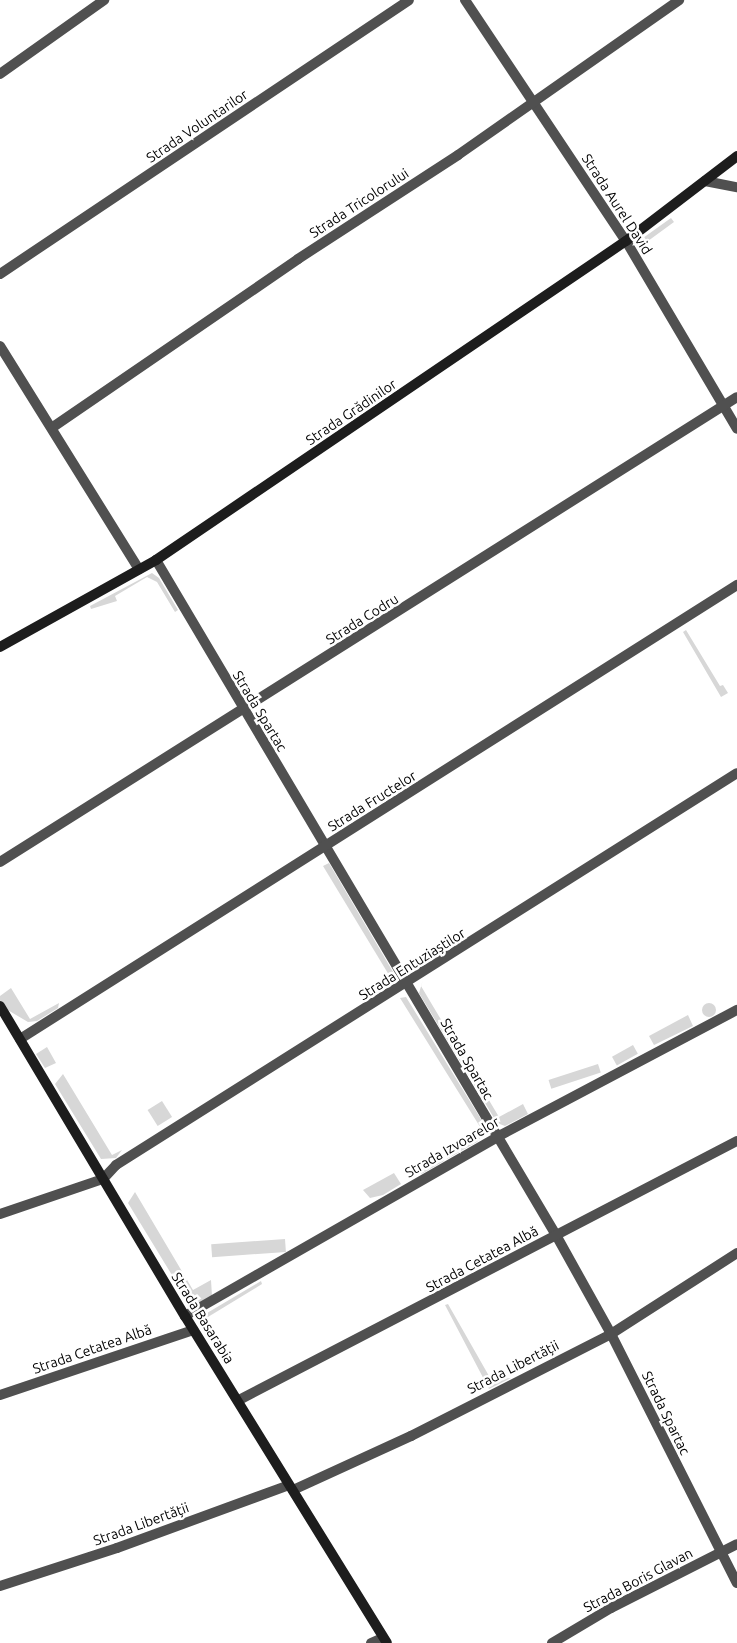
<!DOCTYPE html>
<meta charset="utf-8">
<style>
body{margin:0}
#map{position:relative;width:737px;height:1643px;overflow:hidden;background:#fff;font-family:Ubuntu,sans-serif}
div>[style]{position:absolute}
.green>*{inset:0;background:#d7d7d7;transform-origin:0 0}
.round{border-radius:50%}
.street>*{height:10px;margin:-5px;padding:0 5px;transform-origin:5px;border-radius:5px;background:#505050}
.secondary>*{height:10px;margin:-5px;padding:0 5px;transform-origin:5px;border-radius:5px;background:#1d1d1d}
span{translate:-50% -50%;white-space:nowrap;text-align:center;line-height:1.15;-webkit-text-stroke:5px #fff;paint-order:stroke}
.street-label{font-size:14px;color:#000}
</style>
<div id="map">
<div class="green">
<div style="clip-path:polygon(671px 218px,674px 222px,648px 241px,644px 253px,640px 249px,643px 238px)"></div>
<div style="clip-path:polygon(152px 573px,159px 578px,178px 610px,175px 612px,157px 582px,147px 577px,115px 596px,117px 601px,91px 609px,90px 606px)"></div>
<div style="clip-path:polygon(686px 630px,720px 686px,723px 685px,728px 693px,721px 697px,683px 632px)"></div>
<div style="clip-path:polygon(329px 863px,396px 977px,392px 980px,323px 866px)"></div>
<div style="clip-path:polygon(423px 980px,421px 986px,499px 1117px,523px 1104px,528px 1114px,505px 1126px,497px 1123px,419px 993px)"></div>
<div style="clip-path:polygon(11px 988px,30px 1019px,59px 1003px,58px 1008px,37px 1021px,28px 1022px,6px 1009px,0 1001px,0 996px)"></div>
<div style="clip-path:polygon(406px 997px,487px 1129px,477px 1142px,447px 1159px,444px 1151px,482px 1130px,400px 998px)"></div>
<div class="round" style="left:702px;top:1003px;width:14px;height:14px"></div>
<div style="clip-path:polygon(688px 1015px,693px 1026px,654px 1045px,649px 1036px)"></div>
<div style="left:633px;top:1045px;width:10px;height:24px;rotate:61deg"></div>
<div style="clip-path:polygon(47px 1047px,56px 1063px,45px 1068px,36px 1054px)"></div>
<div style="left:598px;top:1064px;width:9px;height:52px;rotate:72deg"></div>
<div style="clip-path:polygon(63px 1074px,112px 1155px,122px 1150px,116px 1158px,101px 1159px,55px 1084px)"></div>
<div style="left:162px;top:1101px;width:19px;height:17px;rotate:58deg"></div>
<div style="left:440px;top:1154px;width:8px;height:26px;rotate:60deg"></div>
<div style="clip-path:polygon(394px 1173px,401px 1184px,383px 1195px,370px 1198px,363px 1190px)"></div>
<div style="clip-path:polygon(135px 1192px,193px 1290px,211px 1280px,212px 1296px,199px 1303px,189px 1303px,128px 1203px)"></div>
<div style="left:285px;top:1239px;width:13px;height:74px;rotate:86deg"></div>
<div style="clip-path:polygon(261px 1281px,262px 1284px,203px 1320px,202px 1316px)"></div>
<div style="clip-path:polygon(448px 1304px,489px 1376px,494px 1380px,511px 1378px,489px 1389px,445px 1305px)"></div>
</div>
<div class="street">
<div style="left:465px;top:0;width:290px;rotate:56.3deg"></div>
<div style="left:626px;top:241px;width:218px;rotate:59.4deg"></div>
<div style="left:0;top:74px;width:128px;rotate:-35.4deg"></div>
<div style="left:705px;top:181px;width:33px;rotate:11deg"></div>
<div style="left:0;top:274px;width:492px;rotate:-33.8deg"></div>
<div style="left:0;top:346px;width:263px;rotate:58.1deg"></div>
<div style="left:53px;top:427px;width:297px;rotate:-34.4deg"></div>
<div style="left:298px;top:259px;width:191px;rotate:-33deg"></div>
<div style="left:458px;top:155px;width:270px;rotate:-35deg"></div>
<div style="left:156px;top:560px;width:785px;rotate:59.35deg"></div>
<div style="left:556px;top:1235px;width:113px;rotate:60.9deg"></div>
<div style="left:611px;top:1334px;width:279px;rotate:63.2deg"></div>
<div style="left:0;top:862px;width:871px;rotate:-32.25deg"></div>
<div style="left:20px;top:1039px;width:849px;rotate:-32.34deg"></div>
<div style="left:0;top:1214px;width:109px;rotate:-18.8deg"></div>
<div style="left:103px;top:1179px;width:19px;rotate:-47deg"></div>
<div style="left:116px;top:1165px;width:734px;rotate:-32.26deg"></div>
<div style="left:185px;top:1316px;width:360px;rotate:-29.8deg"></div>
<div style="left:497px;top:1137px;width:272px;rotate:-27.9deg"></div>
<div style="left:0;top:1395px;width:204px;rotate:-18.6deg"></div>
<div style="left:239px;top:1400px;width:561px;rotate:-27.48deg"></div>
<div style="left:293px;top:1490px;width:130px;rotate:-24.6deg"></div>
<div style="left:411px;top:1436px;width:225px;rotate:-27deg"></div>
<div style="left:611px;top:1334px;width:150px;rotate:-32.7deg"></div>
<div style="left:0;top:1586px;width:123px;rotate:-18deg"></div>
<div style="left:117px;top:1548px;width:183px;rotate:-20.1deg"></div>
<div style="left:371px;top:1643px;width:13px;rotate:-23deg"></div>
<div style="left:552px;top:1643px;width:69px;rotate:-30.7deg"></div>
<div style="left:611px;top:1608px;width:141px;rotate:-26.9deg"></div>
</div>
<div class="secondary">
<div style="left:0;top:647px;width:179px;rotate:-29.1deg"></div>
<div style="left:156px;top:560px;width:568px;rotate:-34.17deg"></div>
<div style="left:626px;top:241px;width:140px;rotate:-37.4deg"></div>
<div style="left:0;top:1006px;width:361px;rotate:59.2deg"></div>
<div style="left:185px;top:1316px;width:384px;rotate:58.3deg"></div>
</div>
<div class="street-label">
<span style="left:197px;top:126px;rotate:-34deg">Strada Voluntarilor</span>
<span style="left:359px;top:203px;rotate:-33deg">Strada Tricolorului</span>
<span style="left:617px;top:204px;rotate:57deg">Strada Aurel David</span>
<span style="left:351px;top:412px;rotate:-34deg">Strada Grădinilor</span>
<span style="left:362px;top:619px;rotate:-32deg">Strada Codru</span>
<span style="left:260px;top:711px;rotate:59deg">Strada Spartac</span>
<span style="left:372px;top:801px;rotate:-32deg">Strada Fructelor</span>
<span style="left:412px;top:964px;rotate:-32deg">Strada Entuziaștilor</span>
<span style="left:467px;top:1059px;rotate:60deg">Strada Spartac</span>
<span style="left:452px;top:1147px;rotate:-30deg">Strada Izvoarelor</span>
<span style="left:482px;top:1259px;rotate:-28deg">Strada Cetatea Albă</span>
<span style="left:203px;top:1318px;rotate:58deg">Strada Basarabia</span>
<span style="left:92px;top:1349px;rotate:-19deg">Strada Cetatea Albă</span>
<span style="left:513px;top:1367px;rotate:-27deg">Strada Libertății</span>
<span style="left:666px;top:1413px;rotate:64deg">Strada Spartac</span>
<span style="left:141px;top:1524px;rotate:-20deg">Strada Libertății</span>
<span style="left:638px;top:1580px;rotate:-28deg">Strada Boris Glavan</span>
</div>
</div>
